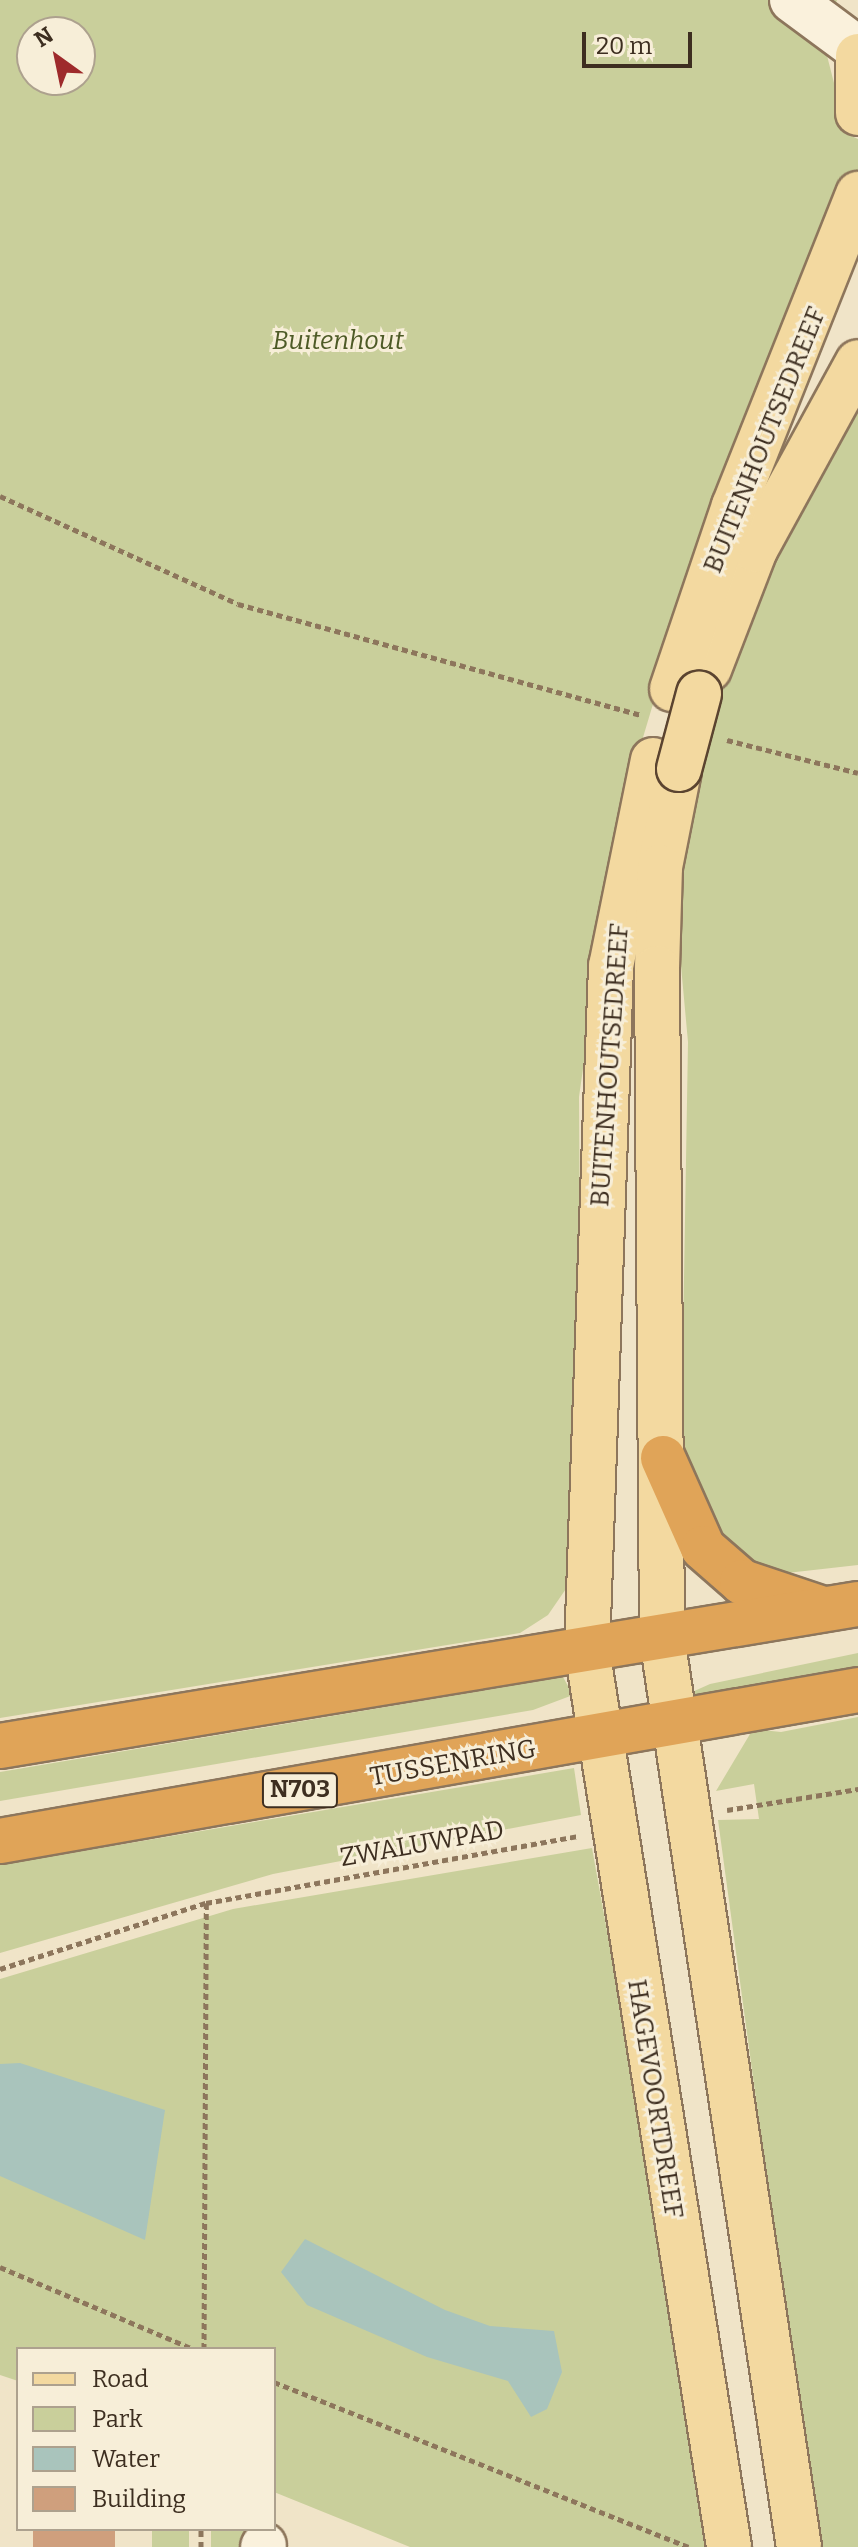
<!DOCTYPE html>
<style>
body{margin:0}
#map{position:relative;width:858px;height:2547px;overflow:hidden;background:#f0e4c8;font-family:Bitter,serif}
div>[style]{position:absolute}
.green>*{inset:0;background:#c9cf9b;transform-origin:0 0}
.water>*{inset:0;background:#a9c4bc}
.building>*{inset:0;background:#cf9f7d;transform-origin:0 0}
.path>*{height:5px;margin-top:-2.5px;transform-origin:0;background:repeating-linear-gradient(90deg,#8d765c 0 6px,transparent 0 10px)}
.roads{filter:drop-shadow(2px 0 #8d765c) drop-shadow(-2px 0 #8d765c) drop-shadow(0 2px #8d765c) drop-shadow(0 -2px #8d765c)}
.minor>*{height:44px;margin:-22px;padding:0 22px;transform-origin:22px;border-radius:22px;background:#faf1dc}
.major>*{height:44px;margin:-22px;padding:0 22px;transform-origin:22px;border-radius:22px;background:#f3d9a0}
.highway>*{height:44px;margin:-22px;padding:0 22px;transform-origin:22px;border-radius:22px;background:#e0a458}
.bridges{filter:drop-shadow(2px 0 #5b4430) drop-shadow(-2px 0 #5b4430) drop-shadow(0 2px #5b4430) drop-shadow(0 -2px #5b4430)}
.major-bridge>*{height:44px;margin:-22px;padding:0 22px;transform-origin:22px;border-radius:22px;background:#f3d9a0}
span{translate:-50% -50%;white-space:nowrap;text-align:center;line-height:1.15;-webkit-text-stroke:6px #f7eed8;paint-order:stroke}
.shield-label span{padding:2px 6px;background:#f7eed8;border:2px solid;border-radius:6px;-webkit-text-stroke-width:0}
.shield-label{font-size:24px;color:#3d2e20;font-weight:700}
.park-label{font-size:26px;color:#4d5a26;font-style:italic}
.street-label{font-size:26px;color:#3d2e20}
.legend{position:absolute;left:16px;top:2347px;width:260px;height:184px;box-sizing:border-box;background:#f7eed8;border:2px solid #ada18e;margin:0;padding:10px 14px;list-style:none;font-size:24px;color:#3d2e20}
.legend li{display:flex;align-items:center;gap:16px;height:40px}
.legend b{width:40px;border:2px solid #ada18e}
.north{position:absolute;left:16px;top:16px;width:80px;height:80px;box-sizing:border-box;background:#f7eed8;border:2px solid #ada18e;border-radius:50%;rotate:327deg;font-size:22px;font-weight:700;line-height:32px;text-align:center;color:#3d2e20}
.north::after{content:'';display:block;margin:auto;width:28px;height:36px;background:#9e2a2b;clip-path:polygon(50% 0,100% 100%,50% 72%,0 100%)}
.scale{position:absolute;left:582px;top:32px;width:110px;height:36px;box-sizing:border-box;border:4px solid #3d2e20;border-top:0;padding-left:10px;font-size:24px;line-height:28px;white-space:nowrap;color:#3d2e20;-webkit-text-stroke:6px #f7eed8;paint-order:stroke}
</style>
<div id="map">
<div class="green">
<div style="clip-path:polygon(evenodd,0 0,837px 0,822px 36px,847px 134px,858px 139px,858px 179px,845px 173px,653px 704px,618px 821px,579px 1097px,581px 1461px,570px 1583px,548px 1615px,520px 1633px,0 1718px,0 0,32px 32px,80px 32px,80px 80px,32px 80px,32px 32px)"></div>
<div style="clip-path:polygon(858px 380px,858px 1565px,778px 1574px,739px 1560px,711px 1536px,681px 1456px,688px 1042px,673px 879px,722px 659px)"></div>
<div style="clip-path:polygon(858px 1653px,858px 1680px,748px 1700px,681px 1697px,710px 1684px)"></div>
<div style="clip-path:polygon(563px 1677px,573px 1695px,533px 1710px,0 1801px,0 1772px)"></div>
<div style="clip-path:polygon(858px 1717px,858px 2547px,817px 2547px,718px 1820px,759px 1819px,754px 1784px,716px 1791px,753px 1729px,781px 1732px)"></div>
<div style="clip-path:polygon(574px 1768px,581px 1815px,273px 1874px,0 1953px,0 1865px)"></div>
<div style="clip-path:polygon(592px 1848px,718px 2547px,410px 2547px,274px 2492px,274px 2349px,18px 2349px,18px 2381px,0 2375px,0 1979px,233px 1909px)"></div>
<div style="left:152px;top:2529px;width:37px;height:18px"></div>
<div style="left:211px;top:2529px;width:34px;height:18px"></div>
</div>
<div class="water">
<div style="clip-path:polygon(20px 2063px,165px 2110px,145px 2240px,0 2176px,0 2064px)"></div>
<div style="clip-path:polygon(305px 2239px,445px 2310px,490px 2326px,554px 2331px,562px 2372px,547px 2409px,531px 2417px,508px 2381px,427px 2357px,307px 2305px,281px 2272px)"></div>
</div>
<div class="building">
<div style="left:33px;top:2529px;width:82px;height:18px"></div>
</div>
<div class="path">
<div style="left:0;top:496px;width:261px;rotate:24.4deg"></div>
<div style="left:238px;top:604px;width:417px;rotate:15.4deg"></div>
<div style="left:727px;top:740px;width:135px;rotate:14.1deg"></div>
<div style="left:727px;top:1810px;width:133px;rotate:-9.1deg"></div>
<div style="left:0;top:1969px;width:216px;rotate:-17.8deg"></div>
<div style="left:206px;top:1903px;width:379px;rotate:-10.2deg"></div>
<div style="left:0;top:2267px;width:210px;rotate:23deg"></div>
<div style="left:204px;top:2349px;width:446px;rotate:-89.7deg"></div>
<div style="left:274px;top:2382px;width:446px;rotate:21.7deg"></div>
<div style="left:201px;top:2547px;width:18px;rotate:-90deg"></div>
</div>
<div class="roads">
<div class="minor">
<div style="left:792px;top:0;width:82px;rotate:36.6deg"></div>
<div style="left:263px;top:2547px;width:2px;rotate:-63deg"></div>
</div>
<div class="major">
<div style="left:858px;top:56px;width:57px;rotate:90deg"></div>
<div style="left:709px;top:669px;width:128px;rotate:-68.9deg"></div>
<div style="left:755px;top:550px;width:214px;rotate:-61.3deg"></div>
<div style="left:672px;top:689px;width:193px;rotate:-71.3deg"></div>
<div style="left:734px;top:506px;width:336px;rotate:-68.3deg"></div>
<div style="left:653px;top:760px;width:210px;rotate:101.5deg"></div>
<div style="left:611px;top:966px;width:684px;rotate:92.01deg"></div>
<div style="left:587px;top:1650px;width:908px;rotate:81deg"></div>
<div style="left:679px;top:771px;width:98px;rotate:101.2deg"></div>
<div style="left:660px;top:867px;width:101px;rotate:91.7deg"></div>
<div style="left:657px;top:968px;width:670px;rotate:89.57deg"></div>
<div style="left:662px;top:1638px;width:919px;rotate:81.43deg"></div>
</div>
<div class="highway">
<div style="left:663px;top:1458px;width:98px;rotate:66deg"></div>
<div style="left:703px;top:1548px;width:52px;rotate:41.1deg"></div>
<div style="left:742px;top:1582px;width:82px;rotate:18.4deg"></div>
<div style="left:0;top:1746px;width:870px;rotate:-9.4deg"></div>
<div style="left:0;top:1841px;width:871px;rotate:-9.98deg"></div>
</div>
</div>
<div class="bridges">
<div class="major-bridge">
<div style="left:679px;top:769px;width:78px;rotate:-75.1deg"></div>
</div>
</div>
<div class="shield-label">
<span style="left:300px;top:1790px">N703</span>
</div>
<div class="park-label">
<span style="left:338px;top:341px">Buitenhout</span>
</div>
<div class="street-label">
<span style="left:765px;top:440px;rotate:-68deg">BUITENHOUTSEDREEF</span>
<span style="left:610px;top:1065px;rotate:-86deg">BUITENHOUTSEDREEF</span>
<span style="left:453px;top:1763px;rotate:-10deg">TUSSENRING</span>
<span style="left:422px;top:1844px;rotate:-10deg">ZWALUWPAD</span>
<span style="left:655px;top:2099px;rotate:81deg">HAGEVOORTDREEF</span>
</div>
<ul class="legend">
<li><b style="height:10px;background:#f3d9a0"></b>Road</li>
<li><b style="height:22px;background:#c9cf9b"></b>Park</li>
<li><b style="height:22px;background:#a9c4bc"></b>Water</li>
<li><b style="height:22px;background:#cf9f7d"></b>Building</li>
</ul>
<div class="north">N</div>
<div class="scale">20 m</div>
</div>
